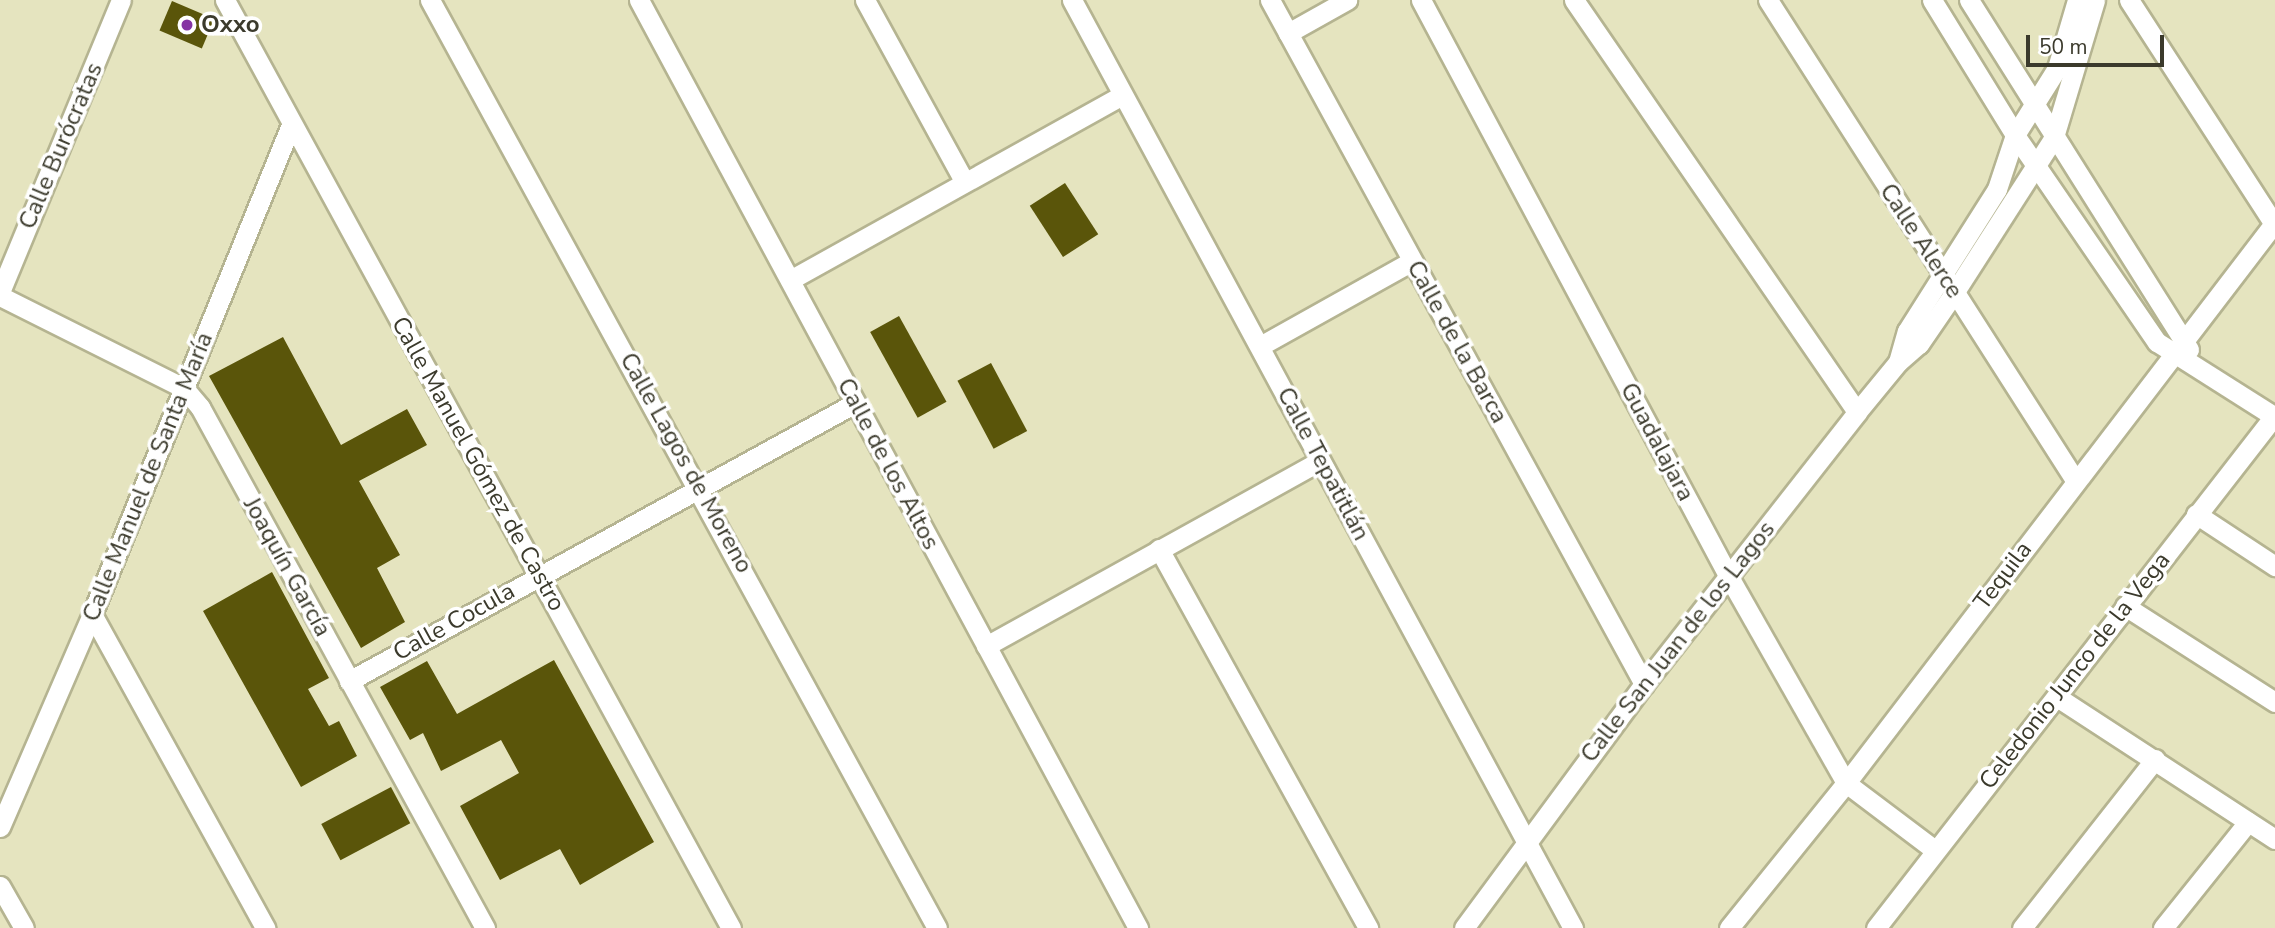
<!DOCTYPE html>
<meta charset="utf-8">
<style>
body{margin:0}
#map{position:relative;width:2275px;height:928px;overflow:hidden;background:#e5e4bf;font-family:"Nunito Sans",sans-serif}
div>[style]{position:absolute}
.building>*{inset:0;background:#5a550a;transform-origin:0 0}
.roads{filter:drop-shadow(2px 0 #b5b491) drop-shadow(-2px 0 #b5b491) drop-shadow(0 2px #b5b491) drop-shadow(0 -2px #b5b491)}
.minor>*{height:19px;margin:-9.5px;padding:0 9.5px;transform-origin:9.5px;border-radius:9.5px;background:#fff}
.dots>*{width:19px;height:19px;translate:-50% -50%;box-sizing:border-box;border:4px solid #fff;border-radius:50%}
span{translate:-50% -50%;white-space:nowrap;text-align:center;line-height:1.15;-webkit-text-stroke:7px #fff;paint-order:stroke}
.poi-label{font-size:24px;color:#3b3a2c;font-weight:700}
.left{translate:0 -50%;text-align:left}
.street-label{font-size:24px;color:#3b3a2c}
.scale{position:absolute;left:2026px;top:35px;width:138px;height:32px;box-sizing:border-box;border:4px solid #3b3a2c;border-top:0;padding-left:9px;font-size:21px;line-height:24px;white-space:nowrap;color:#3b3a2c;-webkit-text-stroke:5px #fff;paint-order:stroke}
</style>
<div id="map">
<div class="building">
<div style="left:172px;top:1px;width:46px;height:32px;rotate:23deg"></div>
<div style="left:1065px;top:183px;width:61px;height:42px;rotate:57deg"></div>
<div style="left:899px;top:316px;width:98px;height:33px;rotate:61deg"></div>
<div style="clip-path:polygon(283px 337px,341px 445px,407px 409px,427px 445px,359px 481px,400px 555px,377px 568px,405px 622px,361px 648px,209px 376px)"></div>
<div style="left:991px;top:363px;width:77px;height:38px;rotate:62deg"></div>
<div style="clip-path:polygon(272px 572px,329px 678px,308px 689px,329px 726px,339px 721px,357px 756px,301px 787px,203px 611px)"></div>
<div style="clip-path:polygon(554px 660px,654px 842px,580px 885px,560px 849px,500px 880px,460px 806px,519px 773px,501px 740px,441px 771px,423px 733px,410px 740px,380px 687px,427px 661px,457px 714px)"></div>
<div style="left:391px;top:787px;width:41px;height:79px;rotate:62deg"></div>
</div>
<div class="roads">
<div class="minor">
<div style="left:225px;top:0;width:1057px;rotate:61.4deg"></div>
<div style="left:430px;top:0;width:1057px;rotate:61.35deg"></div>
<div style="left:639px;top:0;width:1054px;rotate:61.73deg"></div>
<div style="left:865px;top:0;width:206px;rotate:61.3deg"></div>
<div style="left:1072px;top:0;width:1055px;rotate:61.64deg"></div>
<div style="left:1270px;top:0;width:780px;rotate:61.33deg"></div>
<div style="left:1421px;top:0;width:654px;rotate:61.91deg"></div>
<div style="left:1729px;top:577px;width:237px;rotate:60.4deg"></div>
<div style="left:1846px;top:783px;width:111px;rotate:37deg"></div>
<div style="left:1574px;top:0;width:500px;rotate:55.5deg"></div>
<div style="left:1768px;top:0;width:570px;rotate:57.4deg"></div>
<div style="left:1932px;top:0;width:158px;rotate:58.4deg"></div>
<div style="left:2015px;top:135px;width:251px;rotate:55.6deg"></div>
<div style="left:2157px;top:342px;width:140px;rotate:32.4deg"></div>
<div style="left:1969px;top:0;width:413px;rotate:57.8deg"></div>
<div style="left:2129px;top:0;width:267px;rotate:57.1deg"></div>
<div style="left:1288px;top:33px;width:68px;rotate:-29.2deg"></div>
<div style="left:790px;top:280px;width:380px;rotate:-29.1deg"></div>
<div style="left:0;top:292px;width:316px;rotate:-67.5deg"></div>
<div style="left:0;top:296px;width:206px;rotate:26.6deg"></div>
<div style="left:184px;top:388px;width:25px;rotate:50deg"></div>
<div style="left:200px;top:407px;width:594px;rotate:61.32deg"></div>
<div style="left:1260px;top:346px;width:174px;rotate:-29.2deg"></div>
<div style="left:1898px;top:362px;width:32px;rotate:-74deg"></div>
<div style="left:1907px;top:331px;width:168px;rotate:-57.6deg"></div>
<div style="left:1997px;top:189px;width:57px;rotate:-71.6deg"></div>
<div style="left:2015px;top:135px;width:79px;rotate:-57.9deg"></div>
<div style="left:2057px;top:68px;width:71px;rotate:-73.6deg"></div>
<div style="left:2196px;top:514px;width:95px;rotate:33.4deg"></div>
<div style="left:1159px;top:549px;width:433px;rotate:61.1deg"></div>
<div style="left:2125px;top:606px;width:178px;rotate:32.6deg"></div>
<div style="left:92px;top:614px;width:359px;rotate:61.1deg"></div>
<div style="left:986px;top:646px;width:382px;rotate:-29deg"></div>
<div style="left:349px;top:681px;width:577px;rotate:-28.78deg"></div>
<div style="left:2057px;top:697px;width:260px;rotate:33.1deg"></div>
<div style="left:0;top:827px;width:232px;rotate:-66.6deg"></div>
<div style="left:92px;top:614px;width:528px;rotate:-67.86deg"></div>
<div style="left:0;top:886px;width:48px;rotate:60.3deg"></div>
<div style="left:1464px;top:928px;width:303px;rotate:-53.6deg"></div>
<div style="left:1644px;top:684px;width:345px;rotate:-51.9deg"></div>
<div style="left:1857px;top:412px;width:65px;rotate:-50.6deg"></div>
<div style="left:1898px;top:362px;width:28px;rotate:-41deg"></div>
<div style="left:1919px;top:344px;width:62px;rotate:-55.5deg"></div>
<div style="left:1954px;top:293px;width:185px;rotate:-57.3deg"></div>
<div style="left:2054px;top:137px;width:143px;rotate:-73.3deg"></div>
<div style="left:1729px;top:928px;width:186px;rotate:-51.1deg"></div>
<div style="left:1846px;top:783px;width:706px;rotate:-52.59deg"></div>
<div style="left:1876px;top:928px;width:650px;rotate:-52.13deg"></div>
<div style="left:2022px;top:928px;width:215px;rotate:-51.8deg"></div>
<div style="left:2163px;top:928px;width:136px;rotate:-51.3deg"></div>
</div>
</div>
<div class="dots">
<div style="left:187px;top:25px;background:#8533a3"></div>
</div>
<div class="poi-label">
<span class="left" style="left:201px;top:25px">Oxxo</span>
</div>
<div class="street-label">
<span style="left:61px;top:146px;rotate:-67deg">Calle Burócratas</span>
<span style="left:1921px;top:241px;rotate:57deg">Calle Alerce</span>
<span style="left:1457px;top:342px;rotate:61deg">Calle de la Barca</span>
<span style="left:1657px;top:442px;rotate:62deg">Guadalajara</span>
<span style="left:686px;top:463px;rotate:61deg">Calle Lagos de Moreno</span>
<span style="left:478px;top:464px;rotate:61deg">Calle Manuel Gómez de Castro</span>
<span style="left:888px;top:464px;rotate:62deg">Calle de los Altos</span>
<span style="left:1323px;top:464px;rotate:62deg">Calle Tepatitlán</span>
<span style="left:148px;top:477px;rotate:-68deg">Calle Manuel de Santa María</span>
<span style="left:287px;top:567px;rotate:61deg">Joaquín García</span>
<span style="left:2003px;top:576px;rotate:-53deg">Tequila</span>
<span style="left:454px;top:622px;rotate:-29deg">Calle Cocula</span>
<span style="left:1678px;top:642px;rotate:-52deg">Calle San Juan de los Lagos</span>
<span style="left:2075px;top:671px;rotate:-52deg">Celedonio Junco de la Vega</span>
</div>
<div class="scale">50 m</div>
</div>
